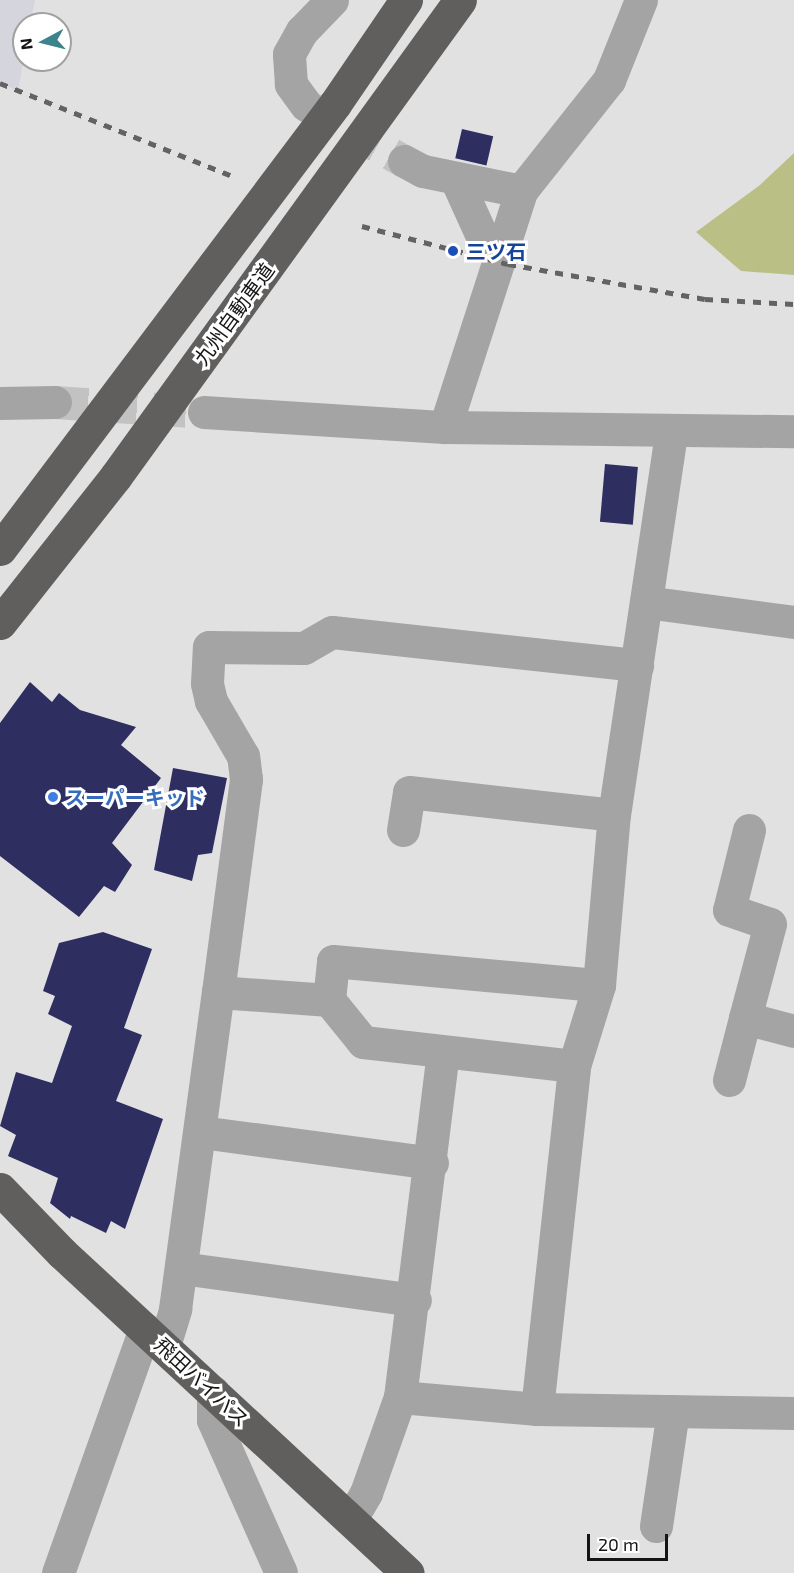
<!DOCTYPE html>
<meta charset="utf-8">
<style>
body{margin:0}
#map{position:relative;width:794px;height:1573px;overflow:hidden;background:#e1e1e2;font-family:"Exo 2","Noto Sans JP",sans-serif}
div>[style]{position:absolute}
.built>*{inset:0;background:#d4d5dd}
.green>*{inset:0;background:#bac085}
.building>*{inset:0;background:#2f2e61;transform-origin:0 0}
.minor-tunnel>*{height:33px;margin-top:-16.5px;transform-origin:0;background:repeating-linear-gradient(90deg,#c2c2c3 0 33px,transparent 0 49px)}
.minor>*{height:33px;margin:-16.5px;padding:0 16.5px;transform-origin:16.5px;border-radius:16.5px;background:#a4a4a4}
.highway>*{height:33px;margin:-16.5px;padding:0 16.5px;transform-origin:16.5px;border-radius:16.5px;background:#605f5e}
.rail>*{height:4.5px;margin-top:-2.25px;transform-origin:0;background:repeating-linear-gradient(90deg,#636364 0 8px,transparent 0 16px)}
.dots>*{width:16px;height:16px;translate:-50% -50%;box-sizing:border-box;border:3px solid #fff;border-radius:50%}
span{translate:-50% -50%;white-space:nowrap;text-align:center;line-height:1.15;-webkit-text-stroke:6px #fff;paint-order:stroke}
.transit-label{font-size:20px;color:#164399;font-weight:700}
.left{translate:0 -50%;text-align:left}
.street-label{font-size:20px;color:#151516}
.shop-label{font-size:20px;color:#366cbe;font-weight:700}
.north{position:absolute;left:12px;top:12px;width:60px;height:60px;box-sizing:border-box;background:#fff;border:2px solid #a1a1a2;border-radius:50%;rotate:263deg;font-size:16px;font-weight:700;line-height:24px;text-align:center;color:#151516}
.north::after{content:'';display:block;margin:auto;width:21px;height:27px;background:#3c838c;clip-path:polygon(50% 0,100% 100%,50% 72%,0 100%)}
.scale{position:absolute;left:587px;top:1534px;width:81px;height:27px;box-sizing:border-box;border:3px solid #151516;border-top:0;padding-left:8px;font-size:18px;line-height:21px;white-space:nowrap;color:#151516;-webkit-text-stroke:4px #fff;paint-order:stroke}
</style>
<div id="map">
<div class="built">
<div style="clip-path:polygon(0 0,35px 0,30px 24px,24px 24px,24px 58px,18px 91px,0 83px)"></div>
</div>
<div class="green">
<div style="clip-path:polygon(794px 153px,794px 275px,741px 271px,696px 232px,760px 185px)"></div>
</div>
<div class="building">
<div style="left:462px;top:129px;width:32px;height:30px;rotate:13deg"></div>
<div style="left:605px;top:464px;width:33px;height:58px;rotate:5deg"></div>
<div style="clip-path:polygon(30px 682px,52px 702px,59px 693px,80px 710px,136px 727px,121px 745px,161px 778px,112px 843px,132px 865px,115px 892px,104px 886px,79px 917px,0 856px,0 723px)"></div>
<div style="clip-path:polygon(173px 768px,227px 778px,212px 853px,198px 855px,192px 881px,154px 870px)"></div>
<div style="clip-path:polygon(103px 932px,152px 949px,124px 1028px,142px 1035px,116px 1101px,163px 1119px,125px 1229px,111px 1221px,106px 1233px,71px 1216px,70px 1219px,50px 1203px,58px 1178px,8px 1156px,16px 1135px,0 1126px,16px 1072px,52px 1083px,72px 1026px,48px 1014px,55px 996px,43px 991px,59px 943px)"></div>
</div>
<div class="minor-tunnel">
<div style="left:306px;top:105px;width:113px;rotate:29.7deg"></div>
<div style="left:55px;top:402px;width:149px;rotate:3.8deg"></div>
</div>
<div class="minor">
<div style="left:306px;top:105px;width:26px;rotate:-126deg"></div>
<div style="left:291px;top:84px;width:30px;rotate:-94deg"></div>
<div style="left:289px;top:54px;width:26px;rotate:-61deg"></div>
<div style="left:302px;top:31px;width:43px;rotate:-45.9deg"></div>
<div style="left:404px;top:161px;width:21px;rotate:28deg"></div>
<div style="left:423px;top:171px;width:100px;rotate:11.5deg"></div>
<div style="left:456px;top:179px;width:70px;rotate:65.6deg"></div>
<div style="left:485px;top:243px;width:16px;rotate:22deg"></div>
<div style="left:0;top:403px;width:55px;rotate:-1deg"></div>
<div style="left:204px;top:412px;width:241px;rotate:3.6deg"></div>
<div style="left:445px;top:427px;width:349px;rotate:0.7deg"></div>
<div style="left:445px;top:427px;width:248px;rotate:-72.1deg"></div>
<div style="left:521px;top:191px;width:142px;rotate:-51.6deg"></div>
<div style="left:609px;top:80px;width:86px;rotate:-68.2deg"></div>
<div style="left:646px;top:602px;width:149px;rotate:7.7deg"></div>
<div style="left:403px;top:830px;width:38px;rotate:-81deg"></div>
<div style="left:409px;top:792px;width:206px;rotate:6.4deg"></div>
<div style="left:749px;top:830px;width:82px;rotate:104deg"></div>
<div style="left:729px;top:910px;width:43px;rotate:18.9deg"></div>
<div style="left:770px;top:924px;width:97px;rotate:104.9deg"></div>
<div style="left:745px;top:1018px;width:51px;rotate:14.9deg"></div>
<div style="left:218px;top:992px;width:215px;rotate:-82.5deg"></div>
<div style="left:246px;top:779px;width:23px;rotate:-97deg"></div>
<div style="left:243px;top:756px;width:64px;rotate:-120.2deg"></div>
<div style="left:211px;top:701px;width:18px;rotate:-103deg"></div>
<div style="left:207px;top:683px;width:36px;rotate:-87deg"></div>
<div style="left:209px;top:647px;width:95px;rotate:0.6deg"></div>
<div style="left:304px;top:648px;width:32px;rotate:-30deg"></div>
<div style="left:332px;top:632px;width:307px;rotate:6.2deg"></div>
<div style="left:329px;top:1000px;width:39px;rotate:-84deg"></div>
<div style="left:333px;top:961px;width:267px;rotate:5.2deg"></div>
<div style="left:729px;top:1080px;width:64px;rotate:-75.5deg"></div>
<div style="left:201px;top:1132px;width:233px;rotate:7.6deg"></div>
<div style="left:181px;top:1268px;width:236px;rotate:7.8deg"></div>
<div style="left:164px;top:1346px;width:39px;rotate:-73deg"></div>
<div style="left:175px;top:1309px;width:320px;rotate:-82.3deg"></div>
<div style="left:218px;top:992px;width:111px;rotate:4.1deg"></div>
<div style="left:329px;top:1000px;width:54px;rotate:51deg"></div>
<div style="left:363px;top:1042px;width:212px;rotate:6.5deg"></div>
<div style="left:574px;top:1066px;width:85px;rotate:-72.8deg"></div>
<div style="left:599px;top:985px;width:171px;rotate:-85deg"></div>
<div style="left:614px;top:815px;width:386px;rotate:-81.5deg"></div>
<div style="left:213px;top:1392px;width:28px;rotate:90deg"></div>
<div style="left:213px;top:1420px;width:167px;rotate:66deg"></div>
<div style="left:400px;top:1397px;width:347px;rotate:-82.9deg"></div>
<div style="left:537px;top:1409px;width:345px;rotate:-83.8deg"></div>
<div style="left:351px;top:1519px;width:30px;rotate:-60deg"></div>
<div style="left:366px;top:1493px;width:102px;rotate:-70.5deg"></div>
<div style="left:400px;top:1397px;width:138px;rotate:5deg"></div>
<div style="left:537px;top:1409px;width:257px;rotate:0.9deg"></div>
<div style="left:656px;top:1526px;width:116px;rotate:-81.6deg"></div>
<div style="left:58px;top:1573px;width:259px;rotate:-70.4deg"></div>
</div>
<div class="highway">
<div style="left:0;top:549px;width:557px;rotate:-53.03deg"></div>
<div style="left:335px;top:104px;width:126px;rotate:-55.7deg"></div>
<div style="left:0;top:623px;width:187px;rotate:-51.7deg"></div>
<div style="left:116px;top:476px;width:587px;rotate:-54.14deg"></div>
<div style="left:0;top:1189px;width:89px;rotate:45.9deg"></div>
<div style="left:62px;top:1253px;width:471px;rotate:42.8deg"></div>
</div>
<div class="rail">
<div style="left:0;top:83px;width:248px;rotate:21.8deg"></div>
<div style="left:362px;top:226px;width:151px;rotate:14.6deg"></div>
<div style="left:508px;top:264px;width:200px;rotate:10.1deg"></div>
<div style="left:705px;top:299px;width:89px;rotate:3.2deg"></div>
</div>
<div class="dots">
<div style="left:453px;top:251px;background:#1a4fb4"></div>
<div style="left:53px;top:797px;background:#3f7fe0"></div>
</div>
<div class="transit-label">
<span class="left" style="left:466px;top:251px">三ツ石</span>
</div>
<div class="street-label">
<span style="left:234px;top:314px;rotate:-54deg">九州自動車道</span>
<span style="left:202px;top:1382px;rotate:43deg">飛田バイパス</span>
</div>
<div class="shop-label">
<span class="left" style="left:65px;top:797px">スーパーキッド</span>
</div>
<div class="north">N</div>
<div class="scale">20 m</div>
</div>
